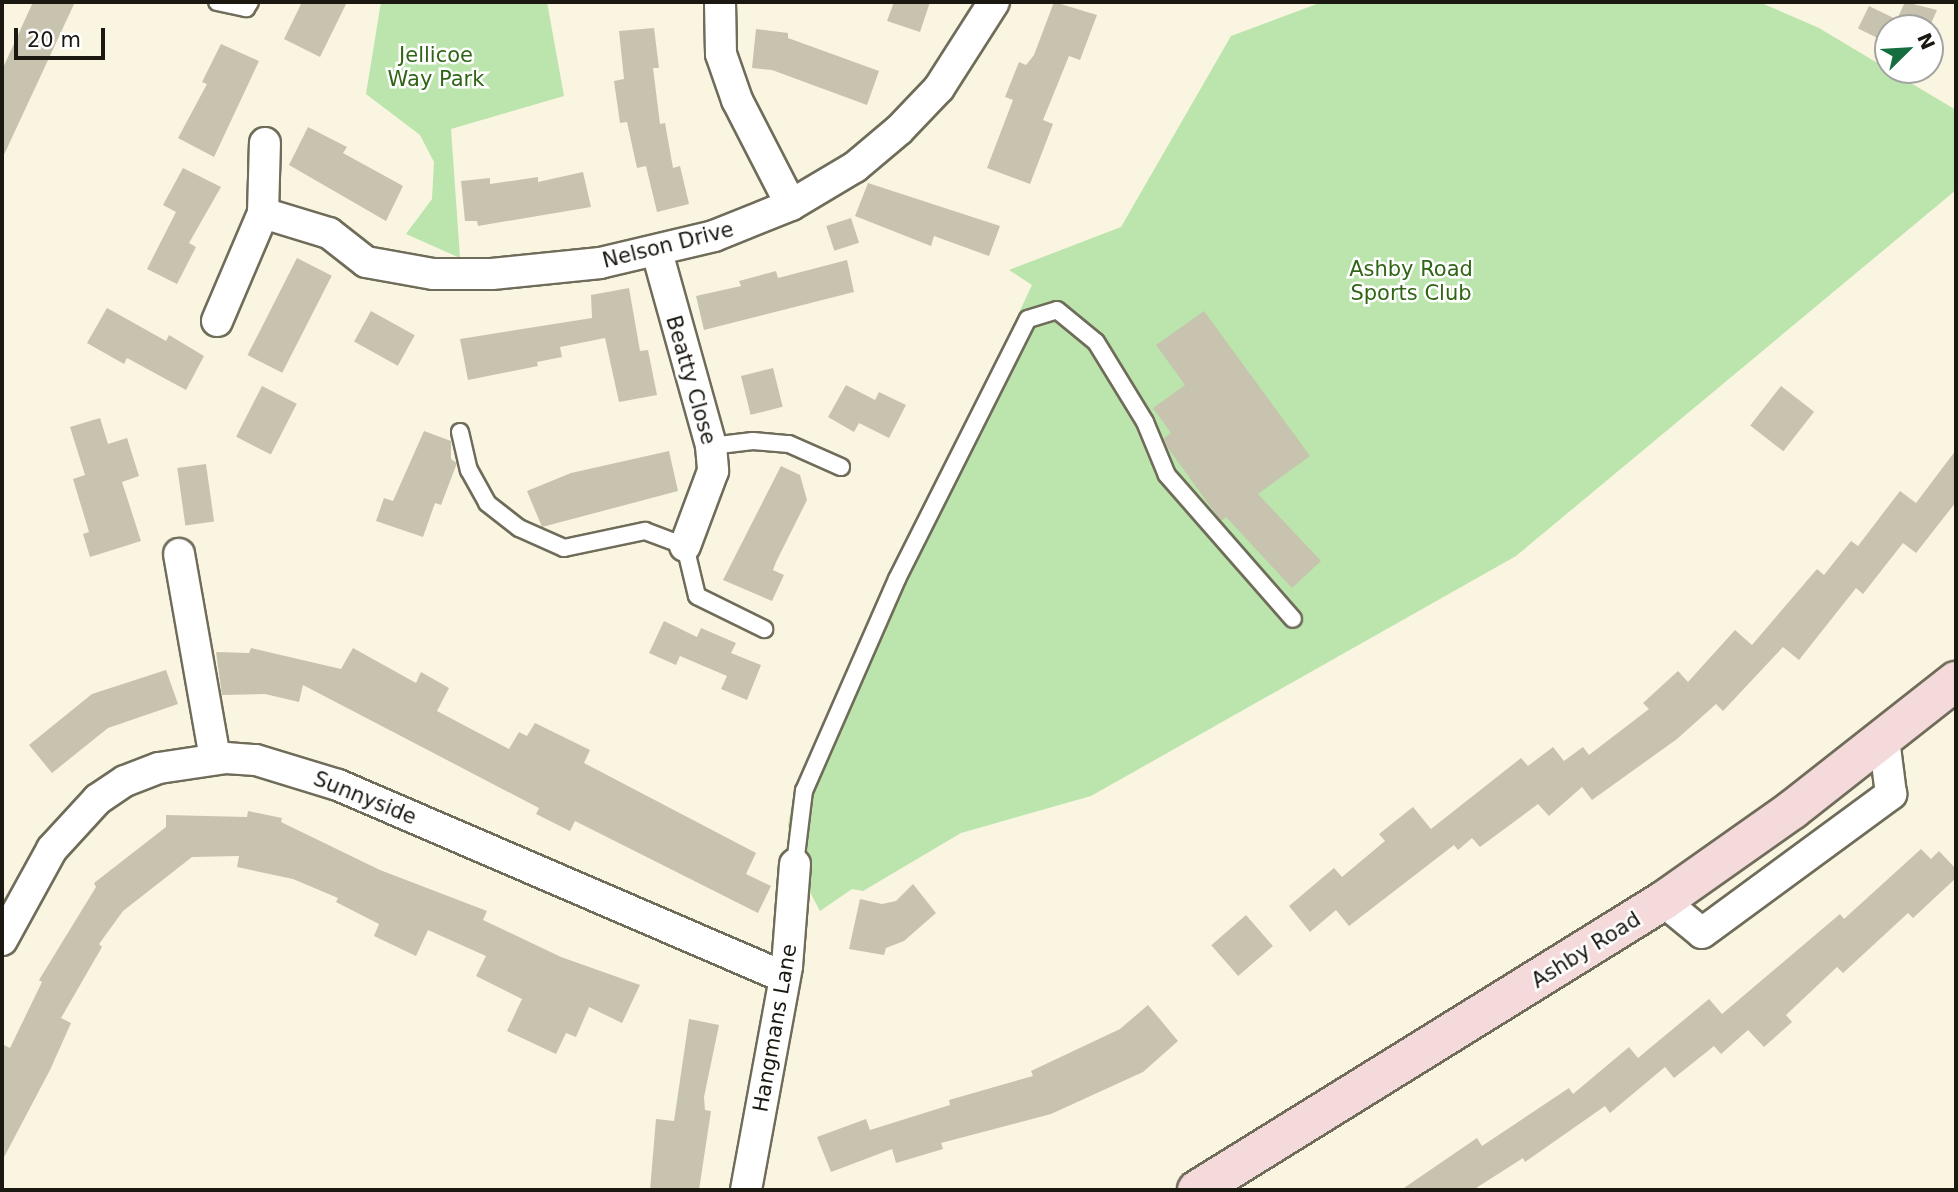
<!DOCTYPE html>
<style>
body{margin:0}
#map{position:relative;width:1958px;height:1192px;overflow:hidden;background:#f9f5e0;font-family:"DejaVu Sans",sans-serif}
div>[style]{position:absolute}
.green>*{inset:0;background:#bbe5ac}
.building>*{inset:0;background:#c7c3ae;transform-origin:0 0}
.roads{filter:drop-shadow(2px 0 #706c5a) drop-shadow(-2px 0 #706c5a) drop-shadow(0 2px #706c5a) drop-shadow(0 -2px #706c5a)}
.lane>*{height:16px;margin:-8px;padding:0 8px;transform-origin:8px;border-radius:8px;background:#fff}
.street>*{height:30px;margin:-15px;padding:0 15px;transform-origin:15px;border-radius:15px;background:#fff}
.secondary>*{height:38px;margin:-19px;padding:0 19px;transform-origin:19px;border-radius:19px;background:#f4dadb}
span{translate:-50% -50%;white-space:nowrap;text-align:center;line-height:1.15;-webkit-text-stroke:5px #fff;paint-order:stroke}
.park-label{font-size:21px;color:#306516}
.street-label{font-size:21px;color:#1a1811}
.frame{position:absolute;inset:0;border:4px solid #1a1811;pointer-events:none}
.north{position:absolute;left:1874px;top:14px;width:70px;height:70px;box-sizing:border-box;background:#fff;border:2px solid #a3a3a0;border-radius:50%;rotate:66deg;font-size:19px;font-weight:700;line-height:28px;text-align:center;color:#1a1811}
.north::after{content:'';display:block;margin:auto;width:24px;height:32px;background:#156d40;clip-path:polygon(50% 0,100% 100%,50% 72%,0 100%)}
.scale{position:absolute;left:14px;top:28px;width:91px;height:32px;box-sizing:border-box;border:4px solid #1a1811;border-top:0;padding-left:9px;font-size:21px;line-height:24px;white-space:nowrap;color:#1a1811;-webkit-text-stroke:5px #fff;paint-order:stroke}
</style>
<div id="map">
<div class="green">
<div style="clip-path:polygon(381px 2px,547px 2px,564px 96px,451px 129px,460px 258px,406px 234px,432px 199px,434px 162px,420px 135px,366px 94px)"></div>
<div style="clip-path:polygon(1322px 2px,1759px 2px,1819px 28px,1956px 110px,1956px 190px,1516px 556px,1091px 796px,961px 833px,863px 891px,852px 889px,820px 911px,795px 864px,788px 825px,795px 787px,1032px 285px,1009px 270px,1121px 227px,1231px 36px)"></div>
</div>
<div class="building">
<div style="clip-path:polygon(33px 2px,75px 2px,2px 159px,2px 70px)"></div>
<div style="clip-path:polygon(302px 2px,347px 2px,320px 57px,284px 39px)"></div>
<div style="clip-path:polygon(894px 2px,930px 2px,920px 32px,887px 21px)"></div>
<div style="clip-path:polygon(1054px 2px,1097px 15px,1080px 60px,1069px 56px,1043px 120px,1053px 124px,1030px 184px,987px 168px,1013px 100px,1005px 97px,1019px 62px,1026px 65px,1034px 55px)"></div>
<div style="clip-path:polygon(1905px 2px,1937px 10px,1929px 28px,1893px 28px)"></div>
<div style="left:1869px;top:6px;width:28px;height:25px;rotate:26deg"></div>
<div style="clip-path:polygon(654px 28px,659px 68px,653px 68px,660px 124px,665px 123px,673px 168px,680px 166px,689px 204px,657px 212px,646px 166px,637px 168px,627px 122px,620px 123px,614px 81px,624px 79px,619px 31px)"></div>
<div style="clip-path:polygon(756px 29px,788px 33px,788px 38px,879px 71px,867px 105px,772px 70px,752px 68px)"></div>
<div style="clip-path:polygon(221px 44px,259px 61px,214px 157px,178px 138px,207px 84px,202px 82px)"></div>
<div style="clip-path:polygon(308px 127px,347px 147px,343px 153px,403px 186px,386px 221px,289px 165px)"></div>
<div style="clip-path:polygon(183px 168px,221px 187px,189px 243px,196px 247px,177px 284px,147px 269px,176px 212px,163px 205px)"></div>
<div style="clip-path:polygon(583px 172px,591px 207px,478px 226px,477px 221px,465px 221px,461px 181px,490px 178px,490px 184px,538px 177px,538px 182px)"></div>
<div style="clip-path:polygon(868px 183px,1000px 226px,989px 256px,934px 236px,931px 246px,855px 216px)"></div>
<div style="left:851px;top:218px;width:26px;height:26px;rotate:72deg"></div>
<div style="left:297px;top:258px;width:39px;height:109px;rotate:27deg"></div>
<div style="clip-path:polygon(847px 260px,854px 292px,704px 330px,696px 296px,741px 286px,739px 281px,776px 271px,778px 278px)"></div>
<div style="clip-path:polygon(629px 288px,640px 351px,648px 350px,657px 395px,619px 402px,605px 338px,560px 347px,562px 357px,537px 362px,538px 366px,468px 380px,460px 339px,592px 318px,591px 295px)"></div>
<div style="clip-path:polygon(107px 308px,166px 341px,169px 335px,204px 356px,186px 390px,127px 358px,124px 364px,87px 343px)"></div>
<div style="left:371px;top:311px;width:50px;height:35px;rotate:29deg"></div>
<div style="clip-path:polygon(1204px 311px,1310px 456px,1258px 494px,1321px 561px,1292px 588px,1226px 517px,1221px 521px,1165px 444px,1163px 439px,1171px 433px,1153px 408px,1185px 385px,1156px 345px)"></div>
<div style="left:773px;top:368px;width:40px;height:33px;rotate:76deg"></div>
<div style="clip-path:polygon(846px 385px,875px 400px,879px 392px,906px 405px,889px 438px,859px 423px,854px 432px,828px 417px)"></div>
<div style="left:262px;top:386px;width:39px;height:57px;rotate:27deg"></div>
<div style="left:1781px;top:386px;width:42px;height:50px;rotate:38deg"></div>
<div style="clip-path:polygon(100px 418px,108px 444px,127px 438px,139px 476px,122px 482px,141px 541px,90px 557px,83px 534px,89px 532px,73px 479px,85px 475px,70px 427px)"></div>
<div style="clip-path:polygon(424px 431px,451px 441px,451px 459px,457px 463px,441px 505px,435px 503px,423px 537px,376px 521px,384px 498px,393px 501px)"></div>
<div style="clip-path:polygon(1956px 450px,1956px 502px,1916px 553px,1903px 543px,1863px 594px,1856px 588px,1799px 660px,1783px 647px,1723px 711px,1716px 704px,1677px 739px,1592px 800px,1582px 787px,1549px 816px,1538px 804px,1480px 847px,1472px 838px,1458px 850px,1454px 845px,1349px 926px,1336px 910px,1310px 932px,1289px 906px,1334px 868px,1342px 877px,1385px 841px,1379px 834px,1413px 807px,1431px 829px,1521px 758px,1528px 766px,1553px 747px,1564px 761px,1583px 747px,1589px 755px,1649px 709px,1643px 703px,1678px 671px,1688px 682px,1735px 630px,1752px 645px,1817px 569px,1824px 575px,1851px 541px,1858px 546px,1900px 491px,1916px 503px)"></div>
<div style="clip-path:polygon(669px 451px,678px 491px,542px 527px,527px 491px,571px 473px)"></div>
<div style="left:206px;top:464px;width:58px;height:29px;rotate:82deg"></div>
<div style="clip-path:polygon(781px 466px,800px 475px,807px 500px,776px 562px,773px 570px,784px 575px,772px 601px,723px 580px)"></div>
<div style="clip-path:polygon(664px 621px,697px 637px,701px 628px,736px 643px,731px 653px,761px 665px,747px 700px,721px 689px,727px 676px,680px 656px,676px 665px,649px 653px)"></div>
<div style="clip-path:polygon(251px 648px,341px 669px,353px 648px,416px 683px,421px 672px,449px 688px,437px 711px,509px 749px,519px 732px,527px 736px,535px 723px,590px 750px,584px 763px,756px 853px,746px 874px,771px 886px,758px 913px,575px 821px,570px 831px,536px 814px,539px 808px,303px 685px,299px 702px,265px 694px,222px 695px,216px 652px,249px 653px)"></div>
<div style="clip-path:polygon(166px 670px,178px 704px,108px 728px,52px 773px,29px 745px,92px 694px)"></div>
<div style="clip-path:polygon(248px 811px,282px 818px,281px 822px,380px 870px,487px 911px,483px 920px,561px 957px,640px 985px,622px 1023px,589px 1007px,576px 1037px,566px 1033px,556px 1054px,507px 1031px,522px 999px,476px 976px,486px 956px,428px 930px,416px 956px,374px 936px,379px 924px,336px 902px,338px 898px,293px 879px,237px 867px,239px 856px,192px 857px,123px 911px,99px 944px,102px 947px,61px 1018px,71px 1023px,50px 1070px,2px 1161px,2px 1044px,10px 1048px,42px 982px,39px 980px,96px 887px,94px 883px,166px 827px,166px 815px,247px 817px)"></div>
<div style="clip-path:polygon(1921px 849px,1931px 859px,1939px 851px,1956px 869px,1956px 878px,1913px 918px,1908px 913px,1843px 973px,1837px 967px,1786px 1015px,1792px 1022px,1764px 1047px,1748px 1030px,1721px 1054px,1714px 1046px,1674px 1078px,1665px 1067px,1610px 1113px,1605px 1106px,1525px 1162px,1523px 1158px,1473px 1190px,1401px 1190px,1477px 1138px,1482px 1146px,1569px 1088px,1573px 1094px,1629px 1047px,1638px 1058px,1709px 999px,1722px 1014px,1840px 914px,1844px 919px)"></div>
<div style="clip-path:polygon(913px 884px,936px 913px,904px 941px,886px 948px,884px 955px,849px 949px,860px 899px,882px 904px,896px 901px)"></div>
<div style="left:1246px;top:915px;width:41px;height:46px;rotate:49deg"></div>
<div style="clip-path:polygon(1148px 1005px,1178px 1041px,1143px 1072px,1051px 1114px,941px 1143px,943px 1149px,896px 1163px,892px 1149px,831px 1172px,817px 1137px,866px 1119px,870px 1130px,950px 1105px,949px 1100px,1033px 1076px,1031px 1071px,1120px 1029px)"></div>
<div style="clip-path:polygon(689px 1019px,719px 1025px,704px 1097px,705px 1110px,711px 1111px,699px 1190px,650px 1190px,656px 1119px,674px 1121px)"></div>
</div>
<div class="roads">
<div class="lane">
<div style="left:217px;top:2px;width:30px;rotate:12deg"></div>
<div style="left:246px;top:8px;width:7px;rotate:-56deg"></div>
<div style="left:460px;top:432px;width:39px;rotate:77deg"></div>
<div style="left:469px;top:470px;width:38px;rotate:61deg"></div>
<div style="left:487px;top:503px;width:41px;rotate:38deg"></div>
<div style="left:519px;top:528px;width:49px;rotate:24deg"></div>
<div style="left:564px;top:548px;width:83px;rotate:-11.9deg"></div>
<div style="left:645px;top:531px;width:43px;rotate:20.6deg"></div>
<div style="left:685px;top:546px;width:51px;rotate:76.5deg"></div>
<div style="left:697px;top:596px;width:75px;rotate:26.2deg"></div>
<div style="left:711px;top:446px;width:42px;rotate:-6.8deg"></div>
<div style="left:753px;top:441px;width:36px;rotate:5deg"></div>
<div style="left:789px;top:444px;width:57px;rotate:23.9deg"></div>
<div style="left:795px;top:864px;width:74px;rotate:-83deg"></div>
<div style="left:804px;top:791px;width:232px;rotate:-66.3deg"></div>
<div style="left:897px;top:579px;width:291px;rotate:-63.3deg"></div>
<div style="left:1028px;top:319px;width:30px;rotate:-17deg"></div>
<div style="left:1057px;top:310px;width:50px;rotate:39.4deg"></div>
<div style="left:1096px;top:342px;width:94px;rotate:58.5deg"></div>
<div style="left:1145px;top:422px;width:57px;rotate:67.5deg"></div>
<div style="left:1167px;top:475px;width:191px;rotate:48.8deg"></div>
</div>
<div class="street">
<div style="left:720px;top:2px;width:52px;rotate:88.9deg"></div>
<div style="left:721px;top:54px;width:49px;rotate:70.8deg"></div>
<div style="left:737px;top:100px;width:118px;rotate:62.8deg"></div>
<div style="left:263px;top:213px;width:69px;rotate:16.9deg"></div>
<div style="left:329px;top:233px;width:47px;rotate:38.1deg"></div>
<div style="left:366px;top:262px;width:68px;rotate:10.2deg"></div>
<div style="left:433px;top:274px;width:59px"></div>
<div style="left:492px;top:274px;width:109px;rotate:-5.8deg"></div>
<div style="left:600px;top:263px;width:117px;rotate:-13.3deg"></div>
<div style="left:714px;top:236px;width:83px;rotate:-21.9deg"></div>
<div style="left:791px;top:205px;width:74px;rotate:-30.7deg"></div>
<div style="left:855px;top:167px;width:57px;rotate:-40.1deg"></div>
<div style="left:899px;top:130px;width:58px;rotate:-46.4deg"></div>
<div style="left:939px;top:88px;width:102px;rotate:-57.4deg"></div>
<div style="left:657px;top:252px;width:201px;rotate:74.4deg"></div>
<div style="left:711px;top:446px;width:25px;rotate:85deg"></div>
<div style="left:713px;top:471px;width:80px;rotate:110.5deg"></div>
<div style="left:217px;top:321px;width:117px;rotate:-66.9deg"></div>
<div style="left:263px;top:213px;width:70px;rotate:-88.4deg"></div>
<div style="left:179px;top:554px;width:207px;rotate:80deg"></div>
<div style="left:1663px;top:901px;width:50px;rotate:39.4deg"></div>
<div style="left:1702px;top:933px;width:235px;rotate:-36.3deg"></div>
<div style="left:1891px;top:794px;width:55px;rotate:-97.3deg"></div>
<div style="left:2px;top:940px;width:104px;rotate:-61.2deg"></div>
<div style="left:52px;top:849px;width:68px;rotate:-47.4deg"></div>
<div style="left:98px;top:799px;width:32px;rotate:-34deg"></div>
<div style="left:125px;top:781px;width:36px;rotate:-21deg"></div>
<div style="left:159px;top:768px;width:68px;rotate:-8.5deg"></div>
<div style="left:226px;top:758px;width:30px;rotate:4deg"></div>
<div style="left:256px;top:760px;width:86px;rotate:17deg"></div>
<div style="left:338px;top:785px;width:485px;rotate:23.3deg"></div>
<div style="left:746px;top:1190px;width:228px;rotate:-79.6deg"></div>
<div style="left:787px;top:966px;width:102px;rotate:-85.5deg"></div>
</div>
<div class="secondary">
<div style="left:1197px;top:1190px;width:548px;rotate:-31.81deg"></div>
<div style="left:1663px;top:901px;width:158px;rotate:-35.2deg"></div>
<div style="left:1792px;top:810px;width:209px;rotate:-38.2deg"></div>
</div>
</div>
<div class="park-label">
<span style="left:436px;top:67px">Jellicoe<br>Way Park</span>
<span style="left:1411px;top:281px">Ashby Road<br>Sports Club</span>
</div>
<div class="street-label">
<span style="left:668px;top:245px;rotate:-14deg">Nelson Drive</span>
<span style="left:691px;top:380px;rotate:74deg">Beatty Close</span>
<span style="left:365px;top:798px;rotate:22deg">Sunnyside</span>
<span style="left:1586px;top:950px;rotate:-32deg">Ashby Road</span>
<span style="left:775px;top:1028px;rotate:-80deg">Hangmans Lane</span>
</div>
<div class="frame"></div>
<div class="north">N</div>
<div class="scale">20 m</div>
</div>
